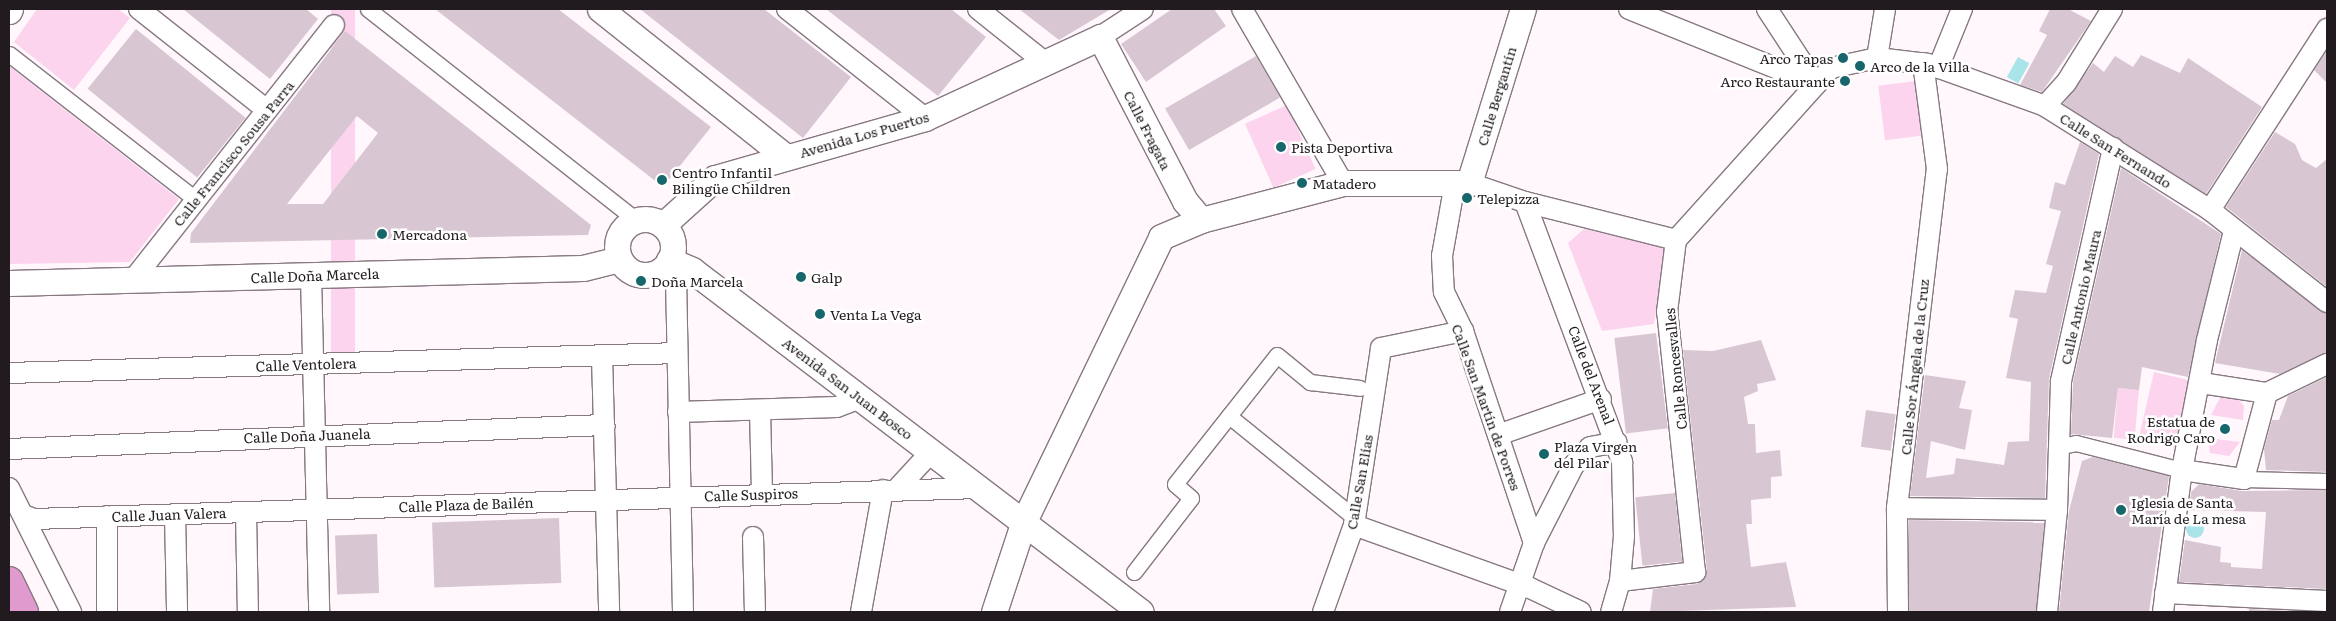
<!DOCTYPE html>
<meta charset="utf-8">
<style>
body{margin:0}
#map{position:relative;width:2336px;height:621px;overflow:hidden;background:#fff7fc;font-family:Literata,serif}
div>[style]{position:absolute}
.green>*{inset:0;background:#fcd4ee;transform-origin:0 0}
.water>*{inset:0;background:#a9e4e8;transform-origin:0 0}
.round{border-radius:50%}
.building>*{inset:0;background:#d8c7d2;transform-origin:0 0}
.roads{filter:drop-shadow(1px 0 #877882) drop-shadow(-1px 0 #877882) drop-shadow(0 1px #877882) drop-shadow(0 -1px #877882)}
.pedestrian>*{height:15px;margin:-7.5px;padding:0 7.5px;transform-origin:7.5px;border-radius:7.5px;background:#fff}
.minor>*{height:20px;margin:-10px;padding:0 10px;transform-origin:10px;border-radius:10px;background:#fff}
.tertiary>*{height:25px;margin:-12.5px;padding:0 12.5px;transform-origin:12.5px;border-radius:12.5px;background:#fff}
.tertiary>.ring{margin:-12.5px;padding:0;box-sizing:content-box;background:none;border:25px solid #fff;border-radius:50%}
.primary>*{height:28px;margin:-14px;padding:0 14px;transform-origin:14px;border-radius:14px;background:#e09acd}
.dots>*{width:14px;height:14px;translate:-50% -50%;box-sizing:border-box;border:2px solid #fff;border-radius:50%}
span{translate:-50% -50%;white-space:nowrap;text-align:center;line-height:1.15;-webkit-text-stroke:5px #fff;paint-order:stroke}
.poi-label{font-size:14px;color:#211b1f}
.right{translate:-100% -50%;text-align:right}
.left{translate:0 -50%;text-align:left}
.street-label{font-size:14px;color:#211b1f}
.frame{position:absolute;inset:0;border:10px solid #211b1f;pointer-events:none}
</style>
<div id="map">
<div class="green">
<div style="clip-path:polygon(37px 9px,118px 9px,130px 18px,74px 90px,14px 42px)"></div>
<div style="left:331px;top:9px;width:24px;height:348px"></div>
<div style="clip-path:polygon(9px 66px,179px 199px,130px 262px,9px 264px)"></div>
<div style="left:1916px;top:81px;width:55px;height:38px;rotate:83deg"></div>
<div style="left:1287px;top:105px;width:70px;height:46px;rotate:66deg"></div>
<div style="clip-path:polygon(1584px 229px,1666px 248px,1654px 324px,1602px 331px,1568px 243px)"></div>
<div style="left:2154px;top:372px;width:41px;height:69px;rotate:13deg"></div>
<div style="left:2118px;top:388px;width:21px;height:50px;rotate:5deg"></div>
<div style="clip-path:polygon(2221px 396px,2238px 399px,2244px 406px,2243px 420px,2211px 415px)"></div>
<div style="clip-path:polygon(2208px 438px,2240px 442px,2229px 456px,2210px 453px)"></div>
</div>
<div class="water">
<div style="left:2018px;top:57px;width:13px;height:23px;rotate:29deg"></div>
<div class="round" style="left:2186px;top:520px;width:18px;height:18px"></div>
</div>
<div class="building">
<div style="clip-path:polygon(183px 9px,306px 9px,318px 19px,270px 79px)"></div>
<div style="clip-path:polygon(435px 9px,558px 9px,711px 127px,663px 187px)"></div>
<div style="clip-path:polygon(640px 9px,764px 9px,851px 77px,803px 138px)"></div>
<div style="clip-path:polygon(826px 9px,951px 9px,986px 37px,938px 96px)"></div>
<div style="clip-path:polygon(1019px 9px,1111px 9px,1059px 40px)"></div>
<div style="clip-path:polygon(1172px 9px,1214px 9px,1226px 26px,1146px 82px,1121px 44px)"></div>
<div style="clip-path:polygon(2050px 9px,2068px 9px,2091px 21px,2042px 92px,2020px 85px,2047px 35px,2039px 31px)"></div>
<div style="left:136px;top:29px;width:141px;height:77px;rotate:39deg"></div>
<div style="clip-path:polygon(evenodd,345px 31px,591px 225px,588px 235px,190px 243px,191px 233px,345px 31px,357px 116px,378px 133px,323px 204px,287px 204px,357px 116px)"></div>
<div style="clip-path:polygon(2327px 50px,2327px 83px,2314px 70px)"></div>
<div style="clip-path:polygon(2141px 55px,2180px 73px,2188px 58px,2262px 107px,2206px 194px,2063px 104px,2093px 63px,2104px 72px,2115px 56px,2133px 67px)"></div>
<div style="left:1256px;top:56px;width:48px;height:105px;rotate:60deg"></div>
<div style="clip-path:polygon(2275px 132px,2295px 144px,2302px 160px,2316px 168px,2327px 159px,2327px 287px,2226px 207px)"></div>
<div style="clip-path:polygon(2080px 142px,2099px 154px,2049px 379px,2045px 498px,1910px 496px,1925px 375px,1966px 381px,1959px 408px,1972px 410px,1965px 450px,1931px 441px,1926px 478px,1954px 474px,1956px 458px,2004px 465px,2008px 442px,2029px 441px,2031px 382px,2006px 378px,2018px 319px,2009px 317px,2015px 290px,2046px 293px,2053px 266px,2046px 264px,2061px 211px,2049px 208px,2055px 182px,2065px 185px)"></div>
<div style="clip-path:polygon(2121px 168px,2221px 234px,2188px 377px,2142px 367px,2139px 390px,2118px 388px,2112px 438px,2071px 434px,2073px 382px)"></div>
<div style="clip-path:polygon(2242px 250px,2327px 314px,2327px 352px,2280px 374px,2215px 363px)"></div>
<div style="left:1656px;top:333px;width:96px;height:42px;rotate:83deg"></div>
<div style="clip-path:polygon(1761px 340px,1776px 380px,1757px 384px,1758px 391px,1744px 397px,1748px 424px,1755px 424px,1756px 453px,1780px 450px,1782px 476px,1771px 477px,1771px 498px,1751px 500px,1752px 524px,1746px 524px,1751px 567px,1786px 562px,1796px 607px,1650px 612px,1653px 589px,1697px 584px,1707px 571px,1683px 350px,1713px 351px)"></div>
<div style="clip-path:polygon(2327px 377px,2327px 472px,2266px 470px,2264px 449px,2272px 420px,2279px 420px,2288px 396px)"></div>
<div style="left:1866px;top:410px;width:30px;height:37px;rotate:8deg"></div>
<div style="clip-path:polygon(2093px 457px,2169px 476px,2149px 612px,2059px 612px,2069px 511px,2082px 461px)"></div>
<div style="clip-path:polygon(2199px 484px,2242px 491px,2327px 490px,2327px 589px,2179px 582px,2185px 540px,2221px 547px,2220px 562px,2231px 563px,2231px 567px,2262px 569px,2266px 512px,2189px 510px,2191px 492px)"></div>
<div style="left:1675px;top:493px;width:69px;height:40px;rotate:84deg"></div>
<div style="left:559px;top:518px;width:65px;height:127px;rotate:88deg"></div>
<div style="left:1909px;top:520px;width:135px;height:92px;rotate:1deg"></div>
<div style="left:377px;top:534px;width:59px;height:42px;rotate:88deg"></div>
<div style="clip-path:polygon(2249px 609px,2314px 612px,2249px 612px)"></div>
</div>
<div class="roads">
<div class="pedestrian">
<div style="left:368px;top:9px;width:341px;rotate:38.2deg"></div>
<div style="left:9px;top:54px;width:236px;rotate:37.9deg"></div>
<div style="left:1229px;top:416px;width:162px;rotate:39deg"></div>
<div style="left:2057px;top:447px;width:19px;rotate:-12deg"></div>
<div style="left:2076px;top:443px;width:109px;rotate:14.3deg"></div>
<div style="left:2244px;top:479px;width:83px;rotate:1.4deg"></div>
<div style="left:1134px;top:572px;width:93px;rotate:-52.4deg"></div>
<div style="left:1191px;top:498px;width:21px;rotate:-139deg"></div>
<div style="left:1175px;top:484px;width:164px;rotate:-51.7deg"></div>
<div style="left:1277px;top:355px;width:43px;rotate:39.3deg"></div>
<div style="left:1310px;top:382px;width:50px;rotate:6.8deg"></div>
</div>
<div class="minor">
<div style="left:139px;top:9px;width:163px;rotate:38.3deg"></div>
<div style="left:787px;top:9px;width:176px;rotate:38.3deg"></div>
<div style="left:978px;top:9px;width:88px;rotate:38.6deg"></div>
<div style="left:1242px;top:9px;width:201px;rotate:59.9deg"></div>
<div style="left:1629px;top:9px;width:201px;rotate:21.9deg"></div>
<div style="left:1767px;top:9px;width:90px;rotate:56.8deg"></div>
<div style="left:1100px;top:37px;width:51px;rotate:-33.1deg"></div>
<div style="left:1877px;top:58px;width:50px;rotate:-80.7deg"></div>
<div style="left:1938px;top:68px;width:64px;rotate:-67.9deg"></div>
<div style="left:2045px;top:106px;width:31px;rotate:-48deg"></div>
<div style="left:2066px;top:83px;width:87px;rotate:-58.1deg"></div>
<div style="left:1455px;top:183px;width:74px;rotate:100.1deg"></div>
<div style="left:1442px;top:256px;width:36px;rotate:87deg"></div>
<div style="left:1444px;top:292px;width:43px;rotate:64deg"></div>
<div style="left:1463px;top:331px;width:224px;rotate:71.5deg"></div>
<div style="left:1469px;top:183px;width:59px;rotate:18.7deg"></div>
<div style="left:1525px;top:202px;width:156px;rotate:14.1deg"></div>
<div style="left:1525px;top:202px;width:278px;rotate:69.5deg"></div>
<div style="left:1622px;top:462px;width:74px;rotate:88.5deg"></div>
<div style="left:1624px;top:536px;width:45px;rotate:95.1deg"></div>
<div style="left:1620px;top:581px;width:32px;rotate:106deg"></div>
<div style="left:2210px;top:210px;width:216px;rotate:-57.1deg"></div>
<div style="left:311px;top:275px;width:337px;rotate:88.6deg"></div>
<div style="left:132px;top:281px;width:326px;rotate:-51.7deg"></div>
<div style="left:602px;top:356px;width:256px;rotate:88.4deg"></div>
<div style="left:9px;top:373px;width:668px;rotate:-1.71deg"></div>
<div style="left:2201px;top:383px;width:67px;rotate:8.6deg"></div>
<div style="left:2267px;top:393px;width:67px;rotate:-25.8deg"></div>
<div style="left:760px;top:410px;width:84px;rotate:88.6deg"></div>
<div style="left:678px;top:412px;width:159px;rotate:-1.8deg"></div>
<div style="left:837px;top:407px;width:26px;rotate:-21deg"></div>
<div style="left:1498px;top:435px;width:109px;rotate:-19.3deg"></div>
<div style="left:9px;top:449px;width:596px;rotate:-2.31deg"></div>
<div style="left:2182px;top:470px;width:63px;rotate:8.3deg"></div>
<div style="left:2244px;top:479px;width:89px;rotate:-75deg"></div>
<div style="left:9px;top:488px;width:139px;rotate:63.4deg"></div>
<div style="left:897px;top:489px;width:52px;rotate:-47.4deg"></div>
<div style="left:1897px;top:508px;width:160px;rotate:0.7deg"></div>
<div style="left:246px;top:512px;width:100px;rotate:88.9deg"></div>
<div style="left:175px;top:514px;width:98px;rotate:88.8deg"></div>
<div style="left:23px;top:515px;width:12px;rotate:20deg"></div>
<div style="left:34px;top:519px;width:946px;rotate:-1.88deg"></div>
<div style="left:1354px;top:525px;width:187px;rotate:19.7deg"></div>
<div style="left:1530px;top:588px;width:56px;rotate:25.2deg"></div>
<div style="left:753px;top:537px;width:75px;rotate:88.5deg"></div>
<div style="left:1620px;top:581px;width:76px;rotate:-6.8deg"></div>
<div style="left:1695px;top:572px;width:262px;rotate:-96.1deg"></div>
<div style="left:1667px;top:312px;width:73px;rotate:-82.9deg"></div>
<div style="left:1676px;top:240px;width:232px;rotate:-48deg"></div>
<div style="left:1831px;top:68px;width:47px;rotate:-12.3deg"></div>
<div style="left:1877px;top:58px;width:51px;rotate:6.7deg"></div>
<div style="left:1928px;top:64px;width:124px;rotate:19.7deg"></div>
<div style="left:2045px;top:106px;width:195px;rotate:32.2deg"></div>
<div style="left:2210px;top:210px;width:149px;rotate:38.2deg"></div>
<div style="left:2165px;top:593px;width:162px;rotate:2.8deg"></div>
<div style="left:107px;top:612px;width:96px;rotate:-90deg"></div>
<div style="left:683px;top:612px;width:327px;rotate:-91.2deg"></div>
<div style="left:676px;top:285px;width:22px;rotate:-43deg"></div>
<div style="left:861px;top:612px;width:124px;rotate:-79.8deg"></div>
<div style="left:1323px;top:612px;width:92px;rotate:-70.4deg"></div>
<div style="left:1354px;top:525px;width:179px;rotate:-81.3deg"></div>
<div style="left:1381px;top:348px;width:84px;rotate:-11.7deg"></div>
<div style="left:1510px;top:612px;width:73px;rotate:-70.8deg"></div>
<div style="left:1534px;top:543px;width:88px;rotate:-62.9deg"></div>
<div style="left:1574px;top:465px;width:24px;rotate:-48deg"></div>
<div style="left:1590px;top:447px;width:27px;rotate:-10deg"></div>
<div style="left:1898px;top:612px;width:104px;rotate:-90.6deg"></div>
<div style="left:1897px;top:508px;width:341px;rotate:-83.3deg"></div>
<div style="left:1937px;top:169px;width:107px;rotate:-97.5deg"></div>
<div style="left:2047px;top:612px;width:102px;rotate:-84.4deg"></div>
<div style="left:2057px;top:510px;width:129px;rotate:-88.2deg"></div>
<div style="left:2061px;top:381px;width:239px;rotate:-77.4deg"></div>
<div style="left:2163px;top:612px;width:143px;rotate:-82.4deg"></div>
<div style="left:2182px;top:470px;width:132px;rotate:-79.1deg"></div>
<div style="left:2207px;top:340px;width:112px;rotate:-76.1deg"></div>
</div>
<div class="tertiary">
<div style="left:600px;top:9px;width:238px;rotate:38.5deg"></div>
<div style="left:9px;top:11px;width:2px;rotate:-63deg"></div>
<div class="ring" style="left:617px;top:219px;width:31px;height:31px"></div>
<div style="left:663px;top:225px;width:70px;rotate:-42.1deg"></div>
<div style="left:715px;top:178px;width:218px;rotate:-15.9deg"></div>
<div style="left:925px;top:118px;width:193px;rotate:-24.8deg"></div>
<div style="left:1100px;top:37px;width:185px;rotate:62.6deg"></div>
<div style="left:1185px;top:201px;width:25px;rotate:50deg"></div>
<div style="left:669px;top:260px;width:25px;rotate:23deg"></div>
<div style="left:692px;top:270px;width:564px;rotate:37.3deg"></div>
<div style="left:9px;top:283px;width:574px;rotate:-1.5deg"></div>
<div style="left:583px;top:268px;width:37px;rotate:-14deg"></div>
<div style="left:994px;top:612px;width:96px;rotate:-71.8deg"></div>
<div style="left:1024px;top:521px;width:315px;rotate:-64.2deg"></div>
<div style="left:1161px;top:237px;width:43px;rotate:-23deg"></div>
<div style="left:1201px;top:220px;width:147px;rotate:-14.6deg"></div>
<div style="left:1343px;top:183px;width:126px"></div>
<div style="left:1469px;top:183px;width:182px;rotate:-72.8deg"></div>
</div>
<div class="primary">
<div style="left:9px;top:581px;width:34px;rotate:64deg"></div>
</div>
</div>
<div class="dots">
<div style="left:1843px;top:58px;background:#17666b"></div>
<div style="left:1860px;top:66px;background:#17666b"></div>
<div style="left:1845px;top:81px;background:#17666b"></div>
<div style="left:1281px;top:147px;background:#17666b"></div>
<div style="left:662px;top:180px;background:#17666b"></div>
<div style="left:1302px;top:183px;background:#17666b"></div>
<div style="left:1467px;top:198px;background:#17666b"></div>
<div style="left:382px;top:234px;background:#17666b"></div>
<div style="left:801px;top:277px;background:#17666b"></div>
<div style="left:641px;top:281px;background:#17666b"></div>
<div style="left:820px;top:314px;background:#17666b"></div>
<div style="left:2225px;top:429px;background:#17666b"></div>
<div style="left:1544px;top:454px;background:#17666b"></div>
<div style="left:2121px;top:510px;background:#17666b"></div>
</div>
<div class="poi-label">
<span class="right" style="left:1833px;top:58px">Arco Tapas</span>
<span class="left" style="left:1870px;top:66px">Arco de la Villa</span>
<span class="right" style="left:1835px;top:81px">Arco Restaurante</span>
<span class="left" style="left:1291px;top:147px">Pista Deportiva</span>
<span class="left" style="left:672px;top:180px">Centro Infantil<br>Bilingüe Children</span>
<span class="left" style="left:1312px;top:183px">Matadero</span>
<span class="left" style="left:1477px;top:198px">Telepizza</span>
<span class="left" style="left:392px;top:234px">Mercadona</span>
<span class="left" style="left:811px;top:277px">Galp</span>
<span class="left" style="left:651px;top:281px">Doña Marcela</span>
<span class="left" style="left:830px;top:314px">Venta La Vega</span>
<span class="right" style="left:2215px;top:429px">Estatua de<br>Rodrigo Caro</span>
<span class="left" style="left:1554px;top:454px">Plaza Virgen<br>del Pilar</span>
<span class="left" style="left:2131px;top:510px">Iglesia de Santa<br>María de La mesa</span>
</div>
<div class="street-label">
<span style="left:1496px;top:96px;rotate:-73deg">Calle Bergantín</span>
<span style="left:1148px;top:130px;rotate:63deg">Calle Fragata</span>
<span style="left:864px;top:134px;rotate:-16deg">Avenida Los Puertos</span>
<span style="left:2116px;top:150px;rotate:32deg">Calle San Fernando</span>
<span style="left:233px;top:153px;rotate:-51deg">Calle Francisco Sousa Parra</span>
<span style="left:315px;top:275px;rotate:-2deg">Calle Doña Marcela</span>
<span style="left:2080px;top:297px;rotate:-77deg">Calle Antonio Maura</span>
<span style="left:306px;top:364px;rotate:-2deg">Calle Ventolera</span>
<span style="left:1914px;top:367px;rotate:-84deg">Calle Sor Ángela de la Cruz</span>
<span style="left:1675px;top:369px;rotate:-96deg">Calle Roncesvalles</span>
<span style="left:1592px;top:375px;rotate:69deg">Calle del Arenal</span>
<span style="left:848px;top:388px;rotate:37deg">Avenida San Juan Bosco</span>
<span style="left:1487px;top:407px;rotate:70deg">Calle San Martín de Porres</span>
<span style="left:307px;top:435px;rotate:-2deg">Calle Doña Juanela</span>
<span style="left:1359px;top:482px;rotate:-80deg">Calle San Elías</span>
<span style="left:751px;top:494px;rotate:-2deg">Calle Suspiros</span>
<span style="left:466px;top:504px;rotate:-2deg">Calle Plaza de Bailén</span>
<span style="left:169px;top:514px;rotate:-2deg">Calle Juan Valera</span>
</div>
<div class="frame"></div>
</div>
